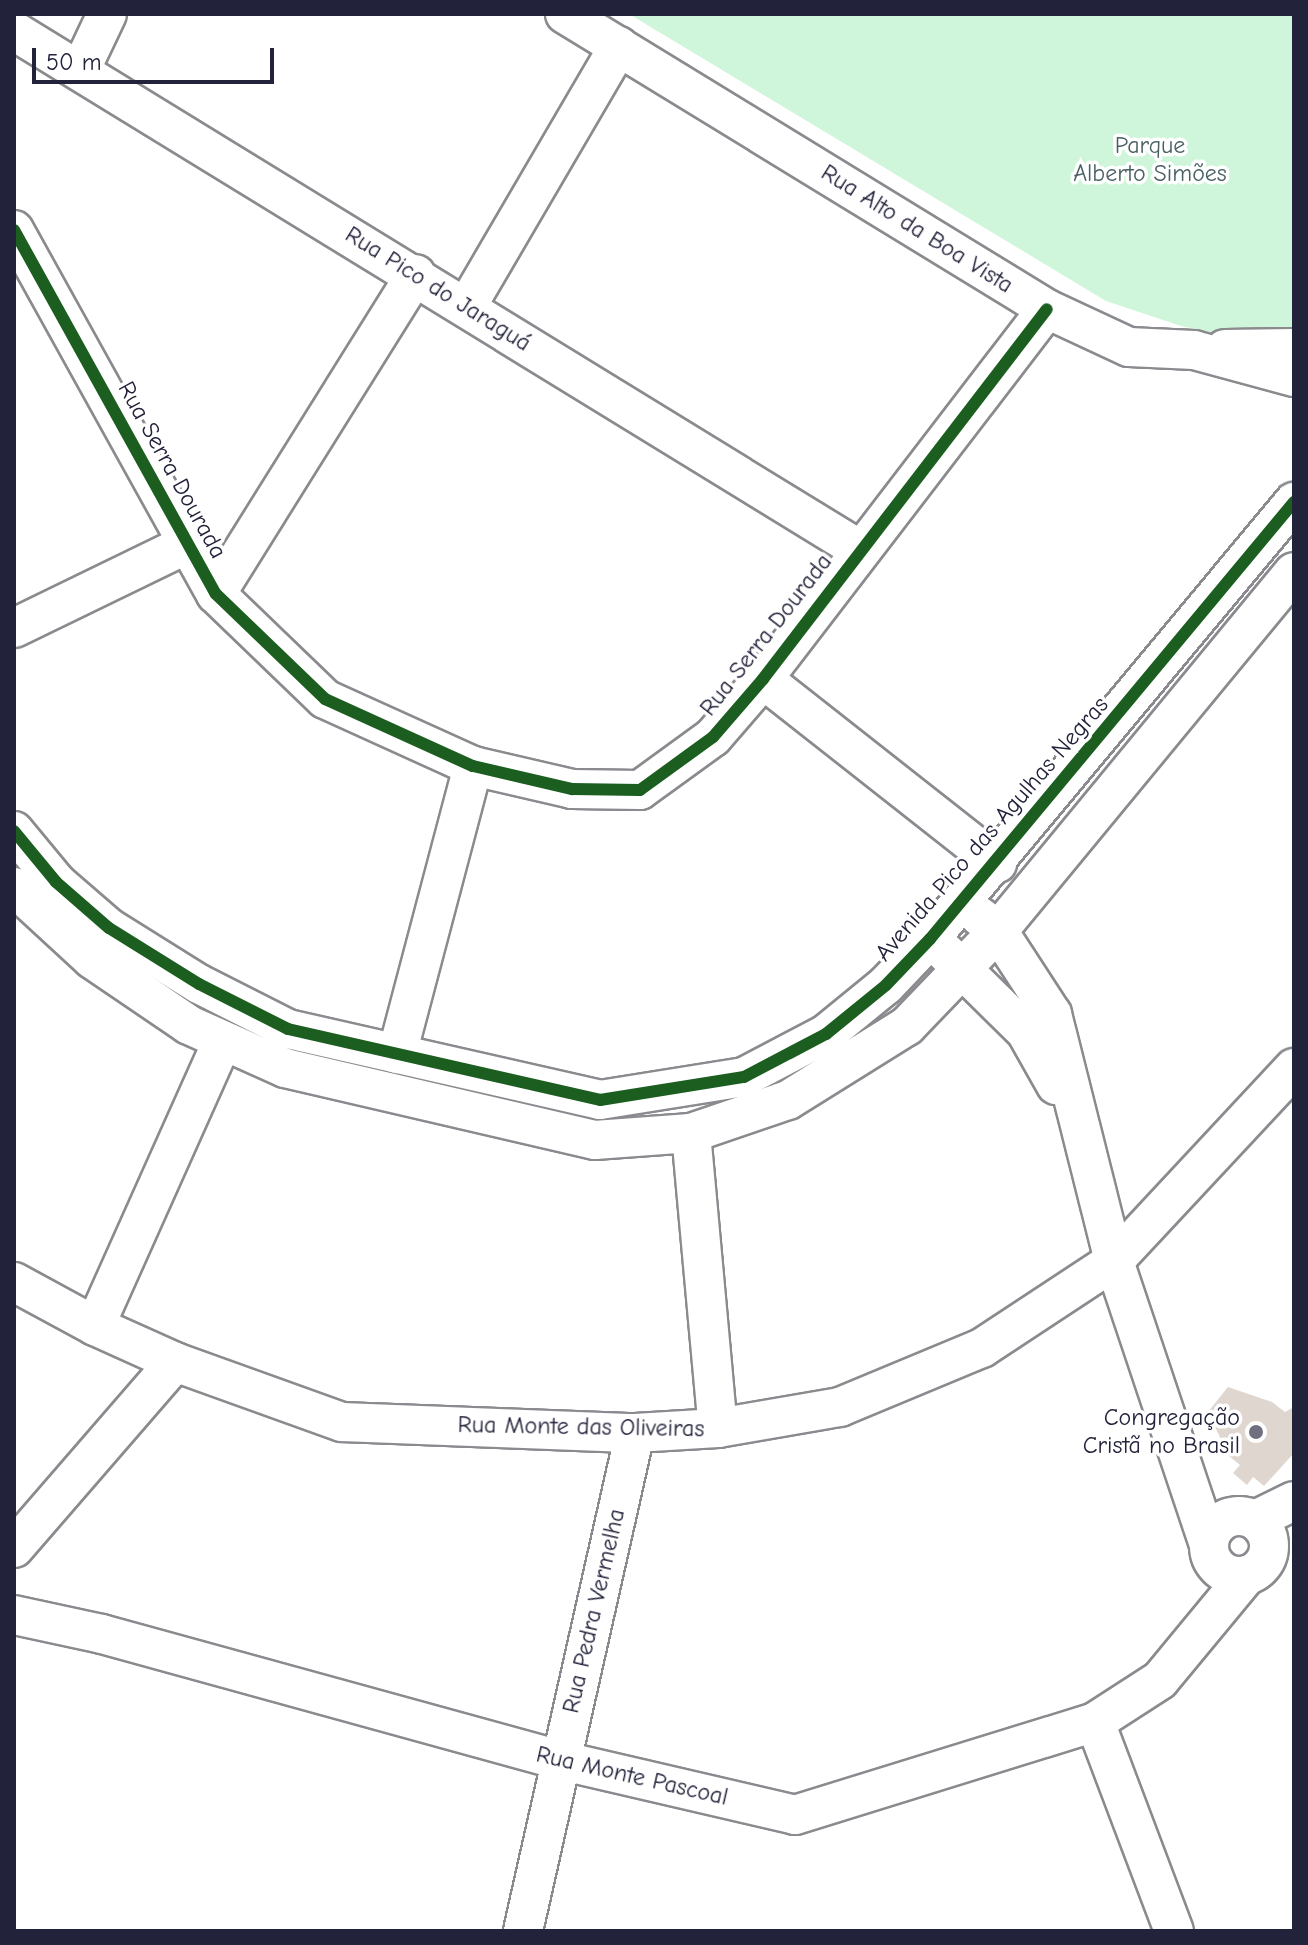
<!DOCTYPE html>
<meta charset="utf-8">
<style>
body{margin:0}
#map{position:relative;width:1308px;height:1945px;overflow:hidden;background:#fff;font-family:"Comic Neue",sans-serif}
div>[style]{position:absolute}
.green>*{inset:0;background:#cff6da}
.building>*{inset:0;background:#dfd6d0}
.roads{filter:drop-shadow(2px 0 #8a8a8f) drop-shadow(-2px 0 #8a8a8f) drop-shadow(0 2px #8a8a8f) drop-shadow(0 -2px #8a8a8f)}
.minor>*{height:38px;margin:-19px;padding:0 19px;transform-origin:19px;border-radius:19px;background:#fff}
.minor>.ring{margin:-19px;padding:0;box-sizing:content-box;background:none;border:38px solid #fff;border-radius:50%}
.cycleway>*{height:12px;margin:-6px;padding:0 6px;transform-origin:6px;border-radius:6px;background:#1b5e20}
.dots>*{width:22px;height:22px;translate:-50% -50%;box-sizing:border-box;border:4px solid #fff;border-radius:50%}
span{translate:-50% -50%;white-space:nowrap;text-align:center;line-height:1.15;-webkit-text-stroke:7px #fff;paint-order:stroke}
.park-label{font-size:24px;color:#4a6062}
.street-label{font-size:24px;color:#22223b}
.poi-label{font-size:24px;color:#22223b}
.right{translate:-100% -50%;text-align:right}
.frame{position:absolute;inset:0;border:16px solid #22223b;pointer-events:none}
.scale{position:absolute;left:32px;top:48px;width:242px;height:36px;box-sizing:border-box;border:4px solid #22223b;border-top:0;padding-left:10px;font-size:24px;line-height:28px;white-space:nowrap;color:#22223b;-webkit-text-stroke:6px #fff;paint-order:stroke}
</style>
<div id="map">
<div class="green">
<div style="clip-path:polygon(629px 14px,1294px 14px,1294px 338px,1244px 339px,1181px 326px,1106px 301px)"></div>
</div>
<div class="building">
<div style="clip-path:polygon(1228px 1387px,1272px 1402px,1285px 1412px,1294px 1407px,1294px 1453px,1264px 1486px,1253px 1477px,1247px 1485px,1233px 1473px,1240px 1465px,1229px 1456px,1208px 1412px)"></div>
</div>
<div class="roads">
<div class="minor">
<div style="left:565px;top:14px;width:565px;rotate:31.47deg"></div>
<div style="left:1047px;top:309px;width:90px;rotate:24.9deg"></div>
<div style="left:1129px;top:347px;width:65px;rotate:2.6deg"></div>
<div style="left:1194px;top:350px;width:104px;rotate:15.1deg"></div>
<div style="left:14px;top:31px;width:993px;rotate:31.53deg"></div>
<div style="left:80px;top:71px;width:63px;rotate:-64.7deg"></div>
<div style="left:14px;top:230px;width:416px;rotate:61deg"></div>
<div style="left:216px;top:594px;width:151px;rotate:43.9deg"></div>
<div style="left:325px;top:699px;width:162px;rotate:24.4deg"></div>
<div style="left:473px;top:766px;width:102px;rotate:13.1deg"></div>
<div style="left:572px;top:789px;width:68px;rotate:0.8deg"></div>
<div style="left:640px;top:790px;width:90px;rotate:-36deg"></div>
<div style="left:713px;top:737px;width:77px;rotate:-49.2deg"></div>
<div style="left:763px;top:679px;width:466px;rotate:-52.5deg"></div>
<div style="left:467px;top:306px;width:301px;rotate:-59.7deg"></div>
<div style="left:1225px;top:349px;width:69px;rotate:-0.8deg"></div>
<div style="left:216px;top:594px;width:377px;rotate:-58deg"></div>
<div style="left:14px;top:628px;width:192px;rotate:-25.9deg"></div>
<div style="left:763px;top:679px;width:298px;rotate:38.2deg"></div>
<div style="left:14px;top:831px;width:66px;rotate:50.5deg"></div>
<div style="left:56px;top:882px;width:70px;rotate:41deg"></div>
<div style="left:109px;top:928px;width:106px;rotate:31.9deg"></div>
<div style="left:199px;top:984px;width:100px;rotate:26.8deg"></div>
<div style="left:288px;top:1029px;width:320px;rotate:12.8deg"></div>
<div style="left:600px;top:1100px;width:146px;rotate:-9.1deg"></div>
<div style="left:744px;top:1077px;width:93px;rotate:-27.7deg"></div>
<div style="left:826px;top:1034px;width:77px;rotate:-39.2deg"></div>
<div style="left:886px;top:985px;width:64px;rotate:-46.3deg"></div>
<div style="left:930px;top:939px;width:569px;rotate:-50.21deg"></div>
<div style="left:14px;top:887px;width:106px;rotate:42.7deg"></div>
<div style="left:92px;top:959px;width:117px;rotate:34.2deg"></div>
<div style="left:189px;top:1025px;width:105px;rotate:24.1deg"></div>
<div style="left:285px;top:1068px;width:318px;rotate:13.1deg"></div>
<div style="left:595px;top:1140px;width:96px;rotate:-4.2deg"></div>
<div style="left:691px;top:1133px;width:102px;rotate:-18.8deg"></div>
<div style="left:788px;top:1100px;width:140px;rotate:-31.9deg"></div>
<div style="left:907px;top:1026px;width:132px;rotate:-46.2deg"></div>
<div style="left:998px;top:931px;width:465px;rotate:-50.5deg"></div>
<div style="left:979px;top:916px;width:24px;rotate:38deg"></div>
<div style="left:998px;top:931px;width:99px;rotate:57deg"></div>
<div style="left:1052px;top:1014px;width:255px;rotate:75.9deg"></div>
<div style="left:1114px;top:1261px;width:299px;rotate:71.5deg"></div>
<div style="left:945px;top:952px;width:114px;rotate:44.6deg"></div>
<div style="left:1026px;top:1032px;width:61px;rotate:60.5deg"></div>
<div style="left:397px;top:1054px;width:298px;rotate:-75.2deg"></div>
<div style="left:691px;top:1133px;width:296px;rotate:84.8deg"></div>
<div style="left:14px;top:1282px;width:92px;rotate:28.5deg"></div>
<div style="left:95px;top:1326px;width:88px;rotate:24.2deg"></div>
<div style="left:175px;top:1362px;width:177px;rotate:19.8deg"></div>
<div style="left:342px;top:1422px;width:293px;rotate:2.2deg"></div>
<div style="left:635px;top:1433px;width:83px;rotate:-3.4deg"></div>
<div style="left:718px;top:1428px;width:124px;rotate:-9.8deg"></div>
<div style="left:840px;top:1407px;width:154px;rotate:-22.6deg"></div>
<div style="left:982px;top:1348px;width:158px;rotate:-33.4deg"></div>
<div style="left:1114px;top:1261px;width:264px;rotate:-47deg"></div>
<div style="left:95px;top:1326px;width:311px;rotate:-65.9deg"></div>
<div class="ring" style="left:1209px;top:1516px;width:22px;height:22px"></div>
<div style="left:1255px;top:1520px;width:43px;rotate:-26deg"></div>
<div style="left:14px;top:1548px;width:246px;rotate:-49.1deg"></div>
<div style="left:14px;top:1615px;width:90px;rotate:12.2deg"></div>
<div style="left:102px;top:1634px;width:474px;rotate:15.4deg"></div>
<div style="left:559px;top:1760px;width:242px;rotate:13.1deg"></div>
<div style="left:795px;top:1815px;width:314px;rotate:-17.2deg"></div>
<div style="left:1095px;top:1722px;width:77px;rotate:-32.9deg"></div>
<div style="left:1160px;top:1680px;width:136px;rotate:-50.4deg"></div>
<div style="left:1095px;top:1722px;width:223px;rotate:69.3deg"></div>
<div style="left:523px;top:1931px;width:510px;rotate:-77.33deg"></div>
</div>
</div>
<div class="cycleway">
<div style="left:14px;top:230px;width:416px;rotate:61deg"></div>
<div style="left:216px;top:594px;width:151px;rotate:43.9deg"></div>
<div style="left:325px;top:699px;width:162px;rotate:24.4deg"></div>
<div style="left:473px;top:766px;width:102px;rotate:13.1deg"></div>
<div style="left:572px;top:789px;width:68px;rotate:0.8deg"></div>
<div style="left:640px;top:790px;width:90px;rotate:-36deg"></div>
<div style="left:713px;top:737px;width:77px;rotate:-49.2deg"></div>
<div style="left:763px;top:679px;width:466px;rotate:-52.5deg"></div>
<div style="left:14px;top:831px;width:66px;rotate:50.5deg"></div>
<div style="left:56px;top:882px;width:70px;rotate:41deg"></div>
<div style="left:109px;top:928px;width:106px;rotate:31.9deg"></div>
<div style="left:199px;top:984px;width:100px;rotate:26.8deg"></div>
<div style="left:288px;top:1029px;width:320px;rotate:12.8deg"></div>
<div style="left:600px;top:1100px;width:146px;rotate:-9.1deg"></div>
<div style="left:744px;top:1077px;width:93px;rotate:-27.7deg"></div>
<div style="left:826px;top:1034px;width:77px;rotate:-39.2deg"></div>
<div style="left:886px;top:985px;width:64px;rotate:-46.3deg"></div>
<div style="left:930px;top:939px;width:569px;rotate:-50.21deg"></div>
</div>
<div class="dots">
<div style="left:1256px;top:1432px;background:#6f6f80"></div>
</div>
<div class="park-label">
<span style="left:1150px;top:160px">Parque<br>Alberto Simões</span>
</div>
<div class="street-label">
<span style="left:917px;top:229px;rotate:32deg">Rua Alto da Boa Vista</span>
<span style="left:438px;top:289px;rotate:32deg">Rua Pico do Jaraguá</span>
<span style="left:172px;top:470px;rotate:61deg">Rua Serra Dourada</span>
<span style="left:766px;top:635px;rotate:-52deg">Rua Serra Dourada</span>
<span style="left:992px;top:829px;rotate:-49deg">Avenida Pico das Agulhas Negras</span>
<span style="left:581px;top:1427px;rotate:1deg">Rua Monte das Oliveiras</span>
<span style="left:594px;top:1611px;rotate:-77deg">Rua Pedra Vermelha</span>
<span style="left:632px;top:1776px;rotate:13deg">Rua Monte Pascoal</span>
</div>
<div class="poi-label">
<span class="right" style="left:1240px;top:1432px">Congregação<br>Cristã no Brasil</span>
</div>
<div class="frame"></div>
<div class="scale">50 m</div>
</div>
